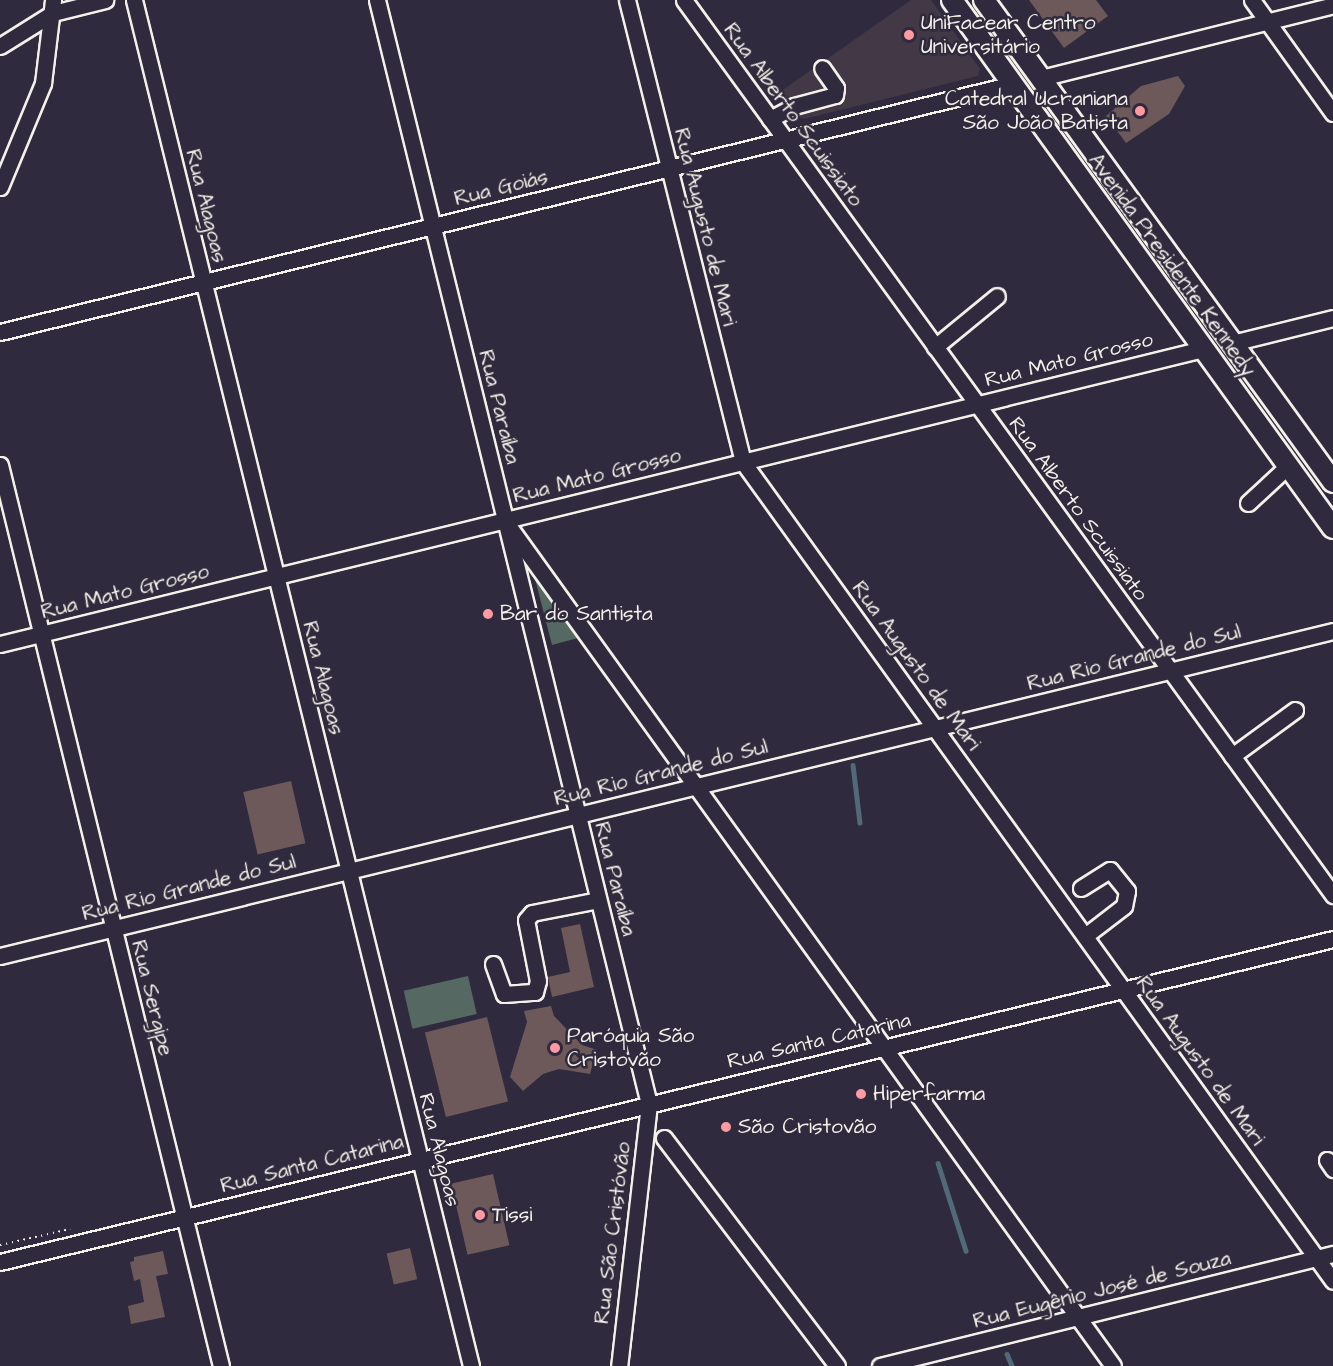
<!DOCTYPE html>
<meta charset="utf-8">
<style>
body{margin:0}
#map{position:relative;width:1333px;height:1366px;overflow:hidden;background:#2f2a3d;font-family:"Architects Daughter",sans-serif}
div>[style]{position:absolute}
.built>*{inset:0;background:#423846}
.green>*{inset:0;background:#556862;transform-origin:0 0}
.stream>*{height:4.5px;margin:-2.25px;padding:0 2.25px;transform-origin:2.25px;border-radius:2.25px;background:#516a78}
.building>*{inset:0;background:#6d595a;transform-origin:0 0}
.path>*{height:2px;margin-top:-1px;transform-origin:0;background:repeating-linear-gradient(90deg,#f4f1e8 0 1.5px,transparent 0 6px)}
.roads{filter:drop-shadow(2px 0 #f4f1e8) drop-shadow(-2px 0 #f4f1e8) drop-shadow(0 2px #f4f1e8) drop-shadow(0 -2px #f4f1e8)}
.minor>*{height:15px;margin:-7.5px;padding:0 7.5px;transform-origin:7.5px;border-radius:7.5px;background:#2f2a3d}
.major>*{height:20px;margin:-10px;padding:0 10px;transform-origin:10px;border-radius:10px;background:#2f2a3d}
.dots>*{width:16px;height:16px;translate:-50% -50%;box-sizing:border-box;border:3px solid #2f2a3d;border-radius:50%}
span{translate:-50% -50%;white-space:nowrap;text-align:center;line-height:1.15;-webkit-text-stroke:5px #2f2a3d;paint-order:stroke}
.poi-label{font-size:21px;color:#f4f1e8}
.left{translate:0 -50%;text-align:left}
.right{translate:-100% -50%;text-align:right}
.street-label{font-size:21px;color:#f4f1e8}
</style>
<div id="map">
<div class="built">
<div style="clip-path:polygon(911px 0,931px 0,980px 69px,978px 76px,804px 119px,794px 116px,777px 94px)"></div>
</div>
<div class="green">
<div style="clip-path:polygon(535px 579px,578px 638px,552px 645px)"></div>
<div style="left:468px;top:976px;width:39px;height:66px;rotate:77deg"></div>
</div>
<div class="stream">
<div style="left:853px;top:765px;width:58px;rotate:83.1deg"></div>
<div style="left:938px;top:1163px;width:92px;rotate:72.3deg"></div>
<div style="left:1007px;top:1354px;width:13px;rotate:67deg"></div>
</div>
<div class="building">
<div style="clip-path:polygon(1029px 0,1096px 0,1108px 16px,1064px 48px)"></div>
<div style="clip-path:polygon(1178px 76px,1185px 86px,1169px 114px,1126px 143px,1106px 116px,1141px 86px)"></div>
<div style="left:291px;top:781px;width:64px;height:49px;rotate:77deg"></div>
<div style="clip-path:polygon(580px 924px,594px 987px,552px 997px,548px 977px,570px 972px,561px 928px)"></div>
<div style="clip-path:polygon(551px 1006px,554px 1016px,582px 1045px,597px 1050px,590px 1074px,559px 1069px,543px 1074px,523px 1091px,510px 1077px,527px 1022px,524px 1011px)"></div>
<div style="left:487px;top:1017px;width:87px;height:64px;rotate:76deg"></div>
<div style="left:493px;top:1174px;width:73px;height:43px;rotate:77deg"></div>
<div style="left:410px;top:1248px;width:32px;height:24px;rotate:77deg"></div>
<div style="clip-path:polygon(163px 1251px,168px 1274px,156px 1276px,165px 1317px,131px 1324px,128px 1306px,144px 1302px,140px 1279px,134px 1281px,130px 1262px,134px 1261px,134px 1257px)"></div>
</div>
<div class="path">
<div style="left:0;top:1245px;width:72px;rotate:-12.9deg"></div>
</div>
<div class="roads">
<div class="minor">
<div style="left:134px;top:0;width:1407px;rotate:76.14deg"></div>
<div style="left:377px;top:0;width:1137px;rotate:76.16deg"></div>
<div style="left:649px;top:1104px;width:264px;rotate:96.5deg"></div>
<div style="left:627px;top:0;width:476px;rotate:75.9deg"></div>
<div style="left:743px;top:462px;width:1009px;rotate:54.23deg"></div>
<div style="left:684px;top:0;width:1106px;rotate:54.05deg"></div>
<div style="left:1252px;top:0;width:139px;rotate:54.4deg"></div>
<div style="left:0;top:46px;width:62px;rotate:-31.9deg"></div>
<div style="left:53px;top:13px;width:54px;rotate:-14deg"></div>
<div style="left:1041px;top:78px;width:301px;rotate:-14deg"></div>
<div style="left:770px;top:119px;width:27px;rotate:-28deg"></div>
<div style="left:794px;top:106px;width:42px;rotate:-15deg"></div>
<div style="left:835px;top:95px;width:7px;rotate:-82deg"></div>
<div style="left:836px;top:88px;width:24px;rotate:-125deg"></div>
<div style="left:0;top:187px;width:113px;rotate:-67.5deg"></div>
<div style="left:43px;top:83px;width:84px;rotate:-83.1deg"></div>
<div style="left:0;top:332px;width:1043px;rotate:-13.76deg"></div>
<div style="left:1232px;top:343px;width:104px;rotate:-13.9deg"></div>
<div style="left:935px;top:347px;width:80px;rotate:-39.4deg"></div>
<div style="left:0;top:465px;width:928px;rotate:76.22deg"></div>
<div style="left:1248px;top:503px;width:54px;rotate:-42.8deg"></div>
<div style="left:510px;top:528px;width:1032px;rotate:54.26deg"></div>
<div style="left:0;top:644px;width:1239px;rotate:-13.78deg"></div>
<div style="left:1232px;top:756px;width:78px;rotate:-36.1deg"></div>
<div style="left:1081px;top:888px;width:34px;rotate:-32deg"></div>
<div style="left:1110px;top:870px;width:27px;rotate:51deg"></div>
<div style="left:1127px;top:891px;width:15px;rotate:101deg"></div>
<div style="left:1124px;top:906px;width:49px;rotate:142.4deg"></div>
<div style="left:0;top:956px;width:1372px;rotate:-13.7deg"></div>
<div style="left:493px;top:964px;width:32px;rotate:70deg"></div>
<div style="left:504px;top:994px;width:31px;rotate:-4deg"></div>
<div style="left:535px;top:992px;width:11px;rotate:-75deg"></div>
<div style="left:538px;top:981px;width:62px;rotate:-101.1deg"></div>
<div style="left:526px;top:920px;width:9px;rotate:-49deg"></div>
<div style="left:532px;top:913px;width:67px;rotate:-11.1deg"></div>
<div style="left:664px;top:1138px;width:286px;rotate:52.8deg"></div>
<div style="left:1327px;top:1160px;width:11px;rotate:56deg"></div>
<div style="left:0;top:1262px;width:1372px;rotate:-13.62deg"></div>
<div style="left:880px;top:1366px;width:467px;rotate:-13.9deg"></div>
</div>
<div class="major">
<div style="left:952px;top:0;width:651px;rotate:54.19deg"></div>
<div style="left:984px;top:0;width:595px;rotate:54.09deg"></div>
</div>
</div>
<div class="dots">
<div style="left:909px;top:35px;background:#ff9aa2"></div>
<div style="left:1140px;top:111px;background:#ff9aa2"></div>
<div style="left:488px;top:614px;background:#ff9aa2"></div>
<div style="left:555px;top:1048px;background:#ff9aa2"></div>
<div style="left:861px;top:1094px;background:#ff9aa2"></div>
<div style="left:726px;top:1127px;background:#ff9aa2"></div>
<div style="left:480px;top:1215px;background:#ff9aa2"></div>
</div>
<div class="poi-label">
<span class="left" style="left:921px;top:35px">UniFacear Centro<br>Universitário</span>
<span class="right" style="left:1128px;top:111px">Catedral Ucraniana<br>São João Batista</span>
<span class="left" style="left:500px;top:614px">Bar do Santista</span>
<span class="left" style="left:567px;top:1048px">Paróquia São<br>Cristovão</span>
<span class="left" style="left:873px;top:1094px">Hiperfarma</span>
<span class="left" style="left:738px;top:1127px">São Cristovão</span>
<span class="left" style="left:492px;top:1215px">Tissi</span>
</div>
<div class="street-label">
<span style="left:793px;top:115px;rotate:54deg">Rua Alberto Scuissiato</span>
<span style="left:501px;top:188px;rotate:-14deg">Rua Goiás</span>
<span style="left:206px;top:206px;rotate:76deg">Rua Alagoas</span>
<span style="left:705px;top:227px;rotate:76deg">Rua Augusto de Mari</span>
<span style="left:1172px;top:265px;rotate:54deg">Avenida Presidente Kennedy</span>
<span style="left:1069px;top:360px;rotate:-14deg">Rua Mato Grosso</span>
<span style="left:499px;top:407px;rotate:76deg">Rua Paraíba</span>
<span style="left:597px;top:476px;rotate:-14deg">Rua Mato Grosso</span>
<span style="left:1078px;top:509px;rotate:54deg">Rua Alberto Scuissiato</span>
<span style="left:125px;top:592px;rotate:-14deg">Rua Mato Grosso</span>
<span style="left:1134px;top:658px;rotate:-14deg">Rua Rio Grande do Sul</span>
<span style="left:916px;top:666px;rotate:54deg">Rua Augusto de Mari</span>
<span style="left:323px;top:678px;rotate:76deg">Rua Alagoas</span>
<span style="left:661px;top:773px;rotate:-14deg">Rua Rio Grande do Sul</span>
<span style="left:615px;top:879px;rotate:76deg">Rua Paraíba</span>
<span style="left:189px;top:888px;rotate:-14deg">Rua Rio Grande do Sul</span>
<span style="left:152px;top:998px;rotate:76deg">Rua Sergipe</span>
<span style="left:819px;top:1041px;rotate:-13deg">Rua Santa Catarina</span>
<span style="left:1200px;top:1061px;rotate:54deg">Rua Augusto de Mari</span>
<span style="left:439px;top:1150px;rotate:76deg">Rua Alagoas</span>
<span style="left:312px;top:1164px;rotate:-14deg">Rua Santa Catarina</span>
<span style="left:613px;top:1233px;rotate:-83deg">Rua São Cristóvão</span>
<span style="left:1102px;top:1290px;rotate:-14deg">Rua Eugênio José de Souza</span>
</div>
</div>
